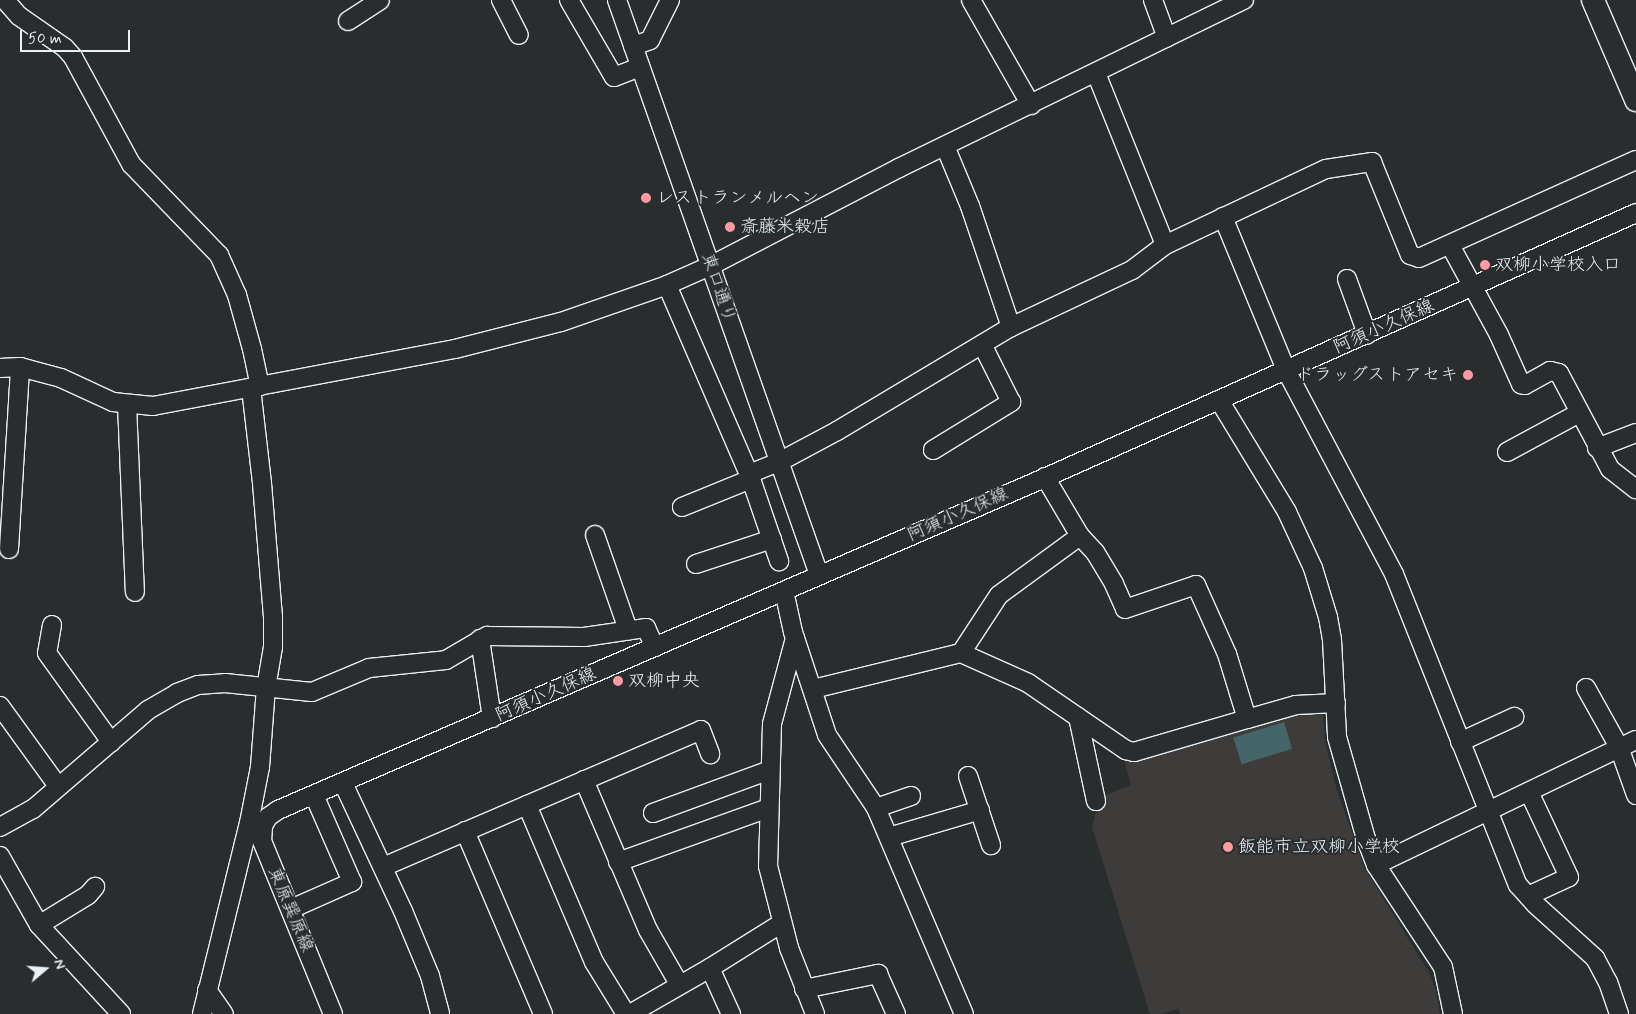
<!DOCTYPE html>
<meta charset="utf-8">
<style>
body{margin:0}
#map{position:relative;width:1636px;height:1014px;overflow:hidden;background:#2a2d2e;font-family:Mynerve,"Klee One",sans-serif}
div>[style]{position:absolute}
.built>*{inset:0;background:#3e3b3b}
.water>*{inset:0;background:#466568;transform-origin:0 0}
.roads{filter:drop-shadow(1px 0 #e8f1f8) drop-shadow(-1px 0 #e8f1f8) drop-shadow(0 1px #e8f1f8) drop-shadow(0 -1px #e8f1f8)}
.minor>*{height:18px;margin:-9px;padding:0 9px;transform-origin:9px;border-radius:9px;background:#2a2d2e}
.major>*{height:22px;margin:-11px;padding:0 11px;transform-origin:11px;border-radius:11px;background:#2a2d2e}
.dots>*{width:14px;height:14px;translate:-50% -50%;box-sizing:border-box;border:2px solid #2a2d2e;border-radius:50%}
span{translate:-50% -50%;white-space:nowrap;text-align:center;line-height:1.15;-webkit-text-stroke:4px #2a2d2e;paint-order:stroke}
.poi-label{font-size:18px;color:#e8f1f8}
.left{translate:0 -50%;text-align:left}
.right{translate:-100% -50%;text-align:right}
.street-label{font-size:18px;color:#e8f1f8}
.north{position:absolute;left:20px;top:944px;width:50px;height:50px;-webkit-text-stroke:4px #2a2d2e;paint-order:stroke;rotate:72deg;font-size:14px;font-weight:700;line-height:20px;text-align:center;color:#e8f1f8}
.north::after{content:'';display:block;margin:auto;width:18px;height:22px;background:#e8f1f8;clip-path:polygon(50% 0,100% 100%,50% 72%,0 100%)}
.scale{position:absolute;left:20px;top:30px;width:110px;height:22px;box-sizing:border-box;border:2px solid #e8f1f8;border-top:0;padding-left:6px;font-size:15px;line-height:18px;white-space:nowrap;color:#e8f1f8;-webkit-text-stroke:4px #2a2d2e;paint-order:stroke}
</style>
<div id="map">
<div class="built">
<div style="clip-path:polygon(1319px 709px,1323px 714px,1325px 741px,1336px 787px,1364px 867px,1430px 974px,1436px 991px,1440px 1014px,1180px 1014px,1178px 1009px,1162px 1014px,1150px 1014px,1092px 827px,1100px 797px,1131px 785px,1124px 759px,1297px 710px)"></div>
</div>
<div class="water">
<div style="left:1284px;top:722px;width:28px;height:53px;rotate:73deg"></div>
</div>
<div class="roads">
<div class="minor">
<div style="left:5px;top:0;width:21px;rotate:49deg"></div>
<div style="left:19px;top:16px;width:56px;rotate:34.8deg"></div>
<div style="left:65px;top:48px;width:12px;rotate:48deg"></div>
<div style="left:73px;top:57px;width:122px;rotate:61.5deg"></div>
<div style="left:131px;top:164px;width:127px;rotate:46deg"></div>
<div style="left:219px;top:255px;width:44px;rotate:65.8deg"></div>
<div style="left:237px;top:295px;width:56px;rotate:74.5deg"></div>
<div style="left:252px;top:349px;width:38px;rotate:78deg"></div>
<div style="left:501px;top:0;width:39px;rotate:63deg"></div>
<div style="left:569px;top:0;width:89px;rotate:59.7deg"></div>
<div style="left:614px;top:77px;width:28px;rotate:-21deg"></div>
<div style="left:617px;top:0;width:609px;rotate:70.64deg"></div>
<div style="left:971px;top:0;width:121px;rotate:60.3deg"></div>
<div style="left:1153px;top:0;width:40px;rotate:69.8deg"></div>
<div style="left:348px;top:21px;width:38px;rotate:-33deg"></div>
<div style="left:633px;top:46px;width:18px;rotate:-19deg"></div>
<div style="left:650px;top:40px;width:45px;rotate:-63.4deg"></div>
<div style="left:1096px;top:73px;width:185px;rotate:68.1deg"></div>
<div style="left:945px;top:146px;width:65px;rotate:67.4deg"></div>
<div style="left:970px;top:206px;width:128px;rotate:71.3deg"></div>
<div style="left:1223px;top:217px;width:165px;rotate:67.6deg"></div>
<div style="left:1286px;top:370px;width:231px;rotate:62.1deg"></div>
<div style="left:1394px;top:574px;width:335px;rotate:68.3deg"></div>
<div style="left:1518px;top:885px;width:25px;rotate:48deg"></div>
<div style="left:1535px;top:904px;width:81px;rotate:42deg"></div>
<div style="left:1595px;top:958px;width:27px;rotate:62deg"></div>
<div style="left:1608px;top:982px;width:34px;rotate:71deg"></div>
<div style="left:1450px;top:245px;width:102px;rotate:61.4deg"></div>
<div style="left:1499px;top:335px;width:54px;rotate:65.8deg"></div>
<div style="left:1521px;top:384px;width:4px;rotate:14deg"></div>
<div style="left:1525px;top:385px;width:29px;rotate:-29deg"></div>
<div style="left:1550px;top:371px;width:9px;rotate:13deg"></div>
<div style="left:1559px;top:373px;width:109px;rotate:62deg"></div>
<div style="left:1610px;top:469px;width:33px;rotate:38deg"></div>
<div style="left:1347px;top:279px;width:59px;rotate:70deg"></div>
<div style="left:667px;top:285px;width:211px;rotate:66.6deg"></div>
<div style="left:751px;top:479px;width:87px;rotate:71.1deg"></div>
<div style="left:0;top:368px;width:20px;rotate:-3deg"></div>
<div style="left:20px;top:367px;width:42px;rotate:15deg"></div>
<div style="left:61px;top:378px;width:57px;rotate:24.8deg"></div>
<div style="left:113px;top:402px;width:40px;rotate:5.7deg"></div>
<div style="left:153px;top:406px;width:307px;rotate:-10.7deg"></div>
<div style="left:455px;top:349px;width:109px;rotate:-14.3deg"></div>
<div style="left:561px;top:322px;width:112px;rotate:-19.2deg"></div>
<div style="left:667px;top:285px;width:47px;rotate:-23.8deg"></div>
<div style="left:710px;top:266px;width:213px;rotate:-27.4deg"></div>
<div style="left:899px;top:168px;width:384px;rotate:-26deg"></div>
<div style="left:1219px;top:400px;width:131px;rotate:58.7deg"></div>
<div style="left:1287px;top:512px;width:62px;rotate:65.1deg"></div>
<div style="left:1313px;top:568px;width:51px;rotate:73deg"></div>
<div style="left:1328px;top:617px;width:23px;rotate:80deg"></div>
<div style="left:1332px;top:640px;width:97px;rotate:87deg"></div>
<div style="left:1337px;top:737px;width:106px;rotate:74.1deg"></div>
<div style="left:1366px;top:839px;width:28px;rotate:69deg"></div>
<div style="left:1376px;top:865px;width:122px;rotate:56.7deg"></div>
<div style="left:1443px;top:967px;width:48px;rotate:78deg"></div>
<div style="left:127px;top:404px;width:188px;rotate:87.6deg"></div>
<div style="left:1597px;top:448px;width:42px;rotate:-21deg"></div>
<div style="left:933px;top:450px;width:92px;rotate:-31.6deg"></div>
<div style="left:1011px;top:402px;width:63px;rotate:-116.6deg"></div>
<div style="left:1507px;top:452px;width:82px;rotate:-28.4deg"></div>
<div style="left:749px;top:474px;width:32px;rotate:-22deg"></div>
<div style="left:779px;top:462px;width:66px;rotate:-28.1deg"></div>
<div style="left:837px;top:431px;width:203px;rotate:-30.9deg"></div>
<div style="left:1011px;top:327px;width:134px;rotate:-25.2deg"></div>
<div style="left:1132px;top:270px;width:41px;rotate:-37.1deg"></div>
<div style="left:1165px;top:245px;width:178px;rotate:-25.3deg"></div>
<div style="left:1326px;top:169px;width:47px;rotate:-8.7deg"></div>
<div style="left:1372px;top:162px;width:100px;rotate:67.8deg"></div>
<div style="left:1410px;top:255px;width:9px;rotate:18deg"></div>
<div style="left:1419px;top:258px;width:238px;rotate:-24.3deg"></div>
<div style="left:1045px;top:477px;width:69px;rotate:59.3deg"></div>
<div style="left:1080px;top:536px;width:22px;rotate:47deg"></div>
<div style="left:1095px;top:552px;width:37px;rotate:59deg"></div>
<div style="left:1114px;top:584px;width:27px;rotate:66deg"></div>
<div style="left:1125px;top:609px;width:75px;rotate:-18.7deg"></div>
<div style="left:1196px;top:585px;width:76px;rotate:65.8deg"></div>
<div style="left:1227px;top:654px;width:68px;rotate:72.9deg"></div>
<div style="left:1247px;top:719px;width:51px;rotate:-15.9deg"></div>
<div style="left:1296px;top:705px;width:40px;rotate:-2.9deg"></div>
<div style="left:682px;top:507px;width:74px;rotate:-22.1deg"></div>
<div style="left:595px;top:535px;width:101px;rotate:70.8deg"></div>
<div style="left:9px;top:549px;width:182px;rotate:-86.5deg"></div>
<div style="left:696px;top:564px;width:80px;rotate:-18.2deg"></div>
<div style="left:784px;top:591px;width:42px;rotate:77.6deg"></div>
<div style="left:793px;top:632px;width:108px;rotate:71.7deg"></div>
<div style="left:827px;top:735px;width:88px;rotate:56.1deg"></div>
<div style="left:876px;top:808px;width:224px;rotate:66.9deg"></div>
<div style="left:52px;top:625px;width:28px;rotate:100deg"></div>
<div style="left:47px;top:653px;width:110px;rotate:54.3deg"></div>
<div style="left:795px;top:638px;width:89px;rotate:105deg"></div>
<div style="left:772px;top:724px;width:142px;rotate:91.6deg"></div>
<div style="left:768px;top:866px;width:85px;rotate:75.6deg"></div>
<div style="left:789px;top:948px;width:71px;rotate:68.5deg"></div>
<div style="left:480px;top:639px;width:80px;rotate:81.4deg"></div>
<div style="left:961px;top:653px;width:69px;rotate:-56.8deg"></div>
<div style="left:999px;top:595px;width:100px;rotate:-36.1deg"></div>
<div style="left:1586px;top:688px;width:68px;rotate:60.8deg"></div>
<div style="left:1619px;top:747px;width:51px;rotate:70.5deg"></div>
<div style="left:813px;top:689px;width:152px;rotate:-13.7deg"></div>
<div style="left:961px;top:653px;width:73px;rotate:24.1deg"></div>
<div style="left:1028px;top:683px;width:119px;rotate:34.4deg"></div>
<div style="left:1126px;top:750px;width:8px;rotate:14deg"></div>
<div style="left:1134px;top:752px;width:118px;rotate:-16.3deg"></div>
<div style="left:0;top:706px;width:99px;rotate:54.1deg"></div>
<div style="left:1078px;top:717px;width:86px;rotate:77.9deg"></div>
<div style="left:1460px;top:742px;width:60px;rotate:-24.8deg"></div>
<div style="left:968px;top:776px;width:73px;rotate:71.6deg"></div>
<div style="left:584px;top:780px;width:163px;rotate:66.9deg"></div>
<div style="left:648px;top:930px;width:62px;rotate:60.1deg"></div>
<div style="left:343px;top:783px;width:141px;rotate:64.9deg"></div>
<div style="left:403px;top:911px;width:70px;rotate:67.4deg"></div>
<div style="left:430px;top:976px;width:39px;rotate:75deg"></div>
<div style="left:527px;top:805px;width:171px;rotate:66.9deg"></div>
<div style="left:594px;top:962px;width:61px;rotate:58.4deg"></div>
<div style="left:876px;top:808px;width:37px;rotate:-19deg"></div>
<div style="left:653px;top:813px;width:125px;rotate:-20.2deg"></div>
<div style="left:0;top:827px;width:38px;rotate:-29deg"></div>
<div style="left:33px;top:809px;width:152px;rotate:-40.7deg"></div>
<div style="left:148px;top:710px;width:34px;rotate:-30deg"></div>
<div style="left:177px;top:693px;width:22px;rotate:-21deg"></div>
<div style="left:198px;top:685px;width:27px;rotate:-4deg"></div>
<div style="left:225px;top:683px;width:87px;rotate:5.9deg"></div>
<div style="left:312px;top:692px;width:62px;rotate:-22.8deg"></div>
<div style="left:369px;top:668px;width:77px;rotate:-5.9deg"></div>
<div style="left:446px;top:660px;width:48px;rotate:-30.3deg"></div>
<div style="left:487px;top:636px;width:97px;rotate:0.6deg"></div>
<div style="left:584px;top:637px;width:63px;rotate:-8.3deg"></div>
<div style="left:646px;top:628px;width:21px;rotate:65deg"></div>
<div style="left:465px;top:831px;width:199px;rotate:66.9deg"></div>
<div style="left:889px;top:837px;width:95px;rotate:-16.5deg"></div>
<div style="left:0;top:856px;width:79px;rotate:60.5deg"></div>
<div style="left:39px;top:925px;width:121px;rotate:47.3deg"></div>
<div style="left:618px;top:862px;width:160px;rotate:-19.7deg"></div>
<div style="left:1376px;top:865px;width:288px;rotate:-25.7deg"></div>
<div style="left:383px;top:867px;width:346px;rotate:-23.3deg"></div>
<div style="left:701px;top:730px;width:26px;rotate:69deg"></div>
<div style="left:1528px;top:896px;width:45px;rotate:-24.9deg"></div>
<div style="left:1569px;top:877px;width:94px;rotate:-115.2deg"></div>
<div style="left:291px;top:909px;width:67px;rotate:-23.9deg"></div>
<div style="left:352px;top:882px;width:95px;rotate:-113.6deg"></div>
<div style="left:39px;top:925px;width:57px;rotate:-31.5deg"></div>
<div style="left:88px;top:895px;width:11px;rotate:-49deg"></div>
<div style="left:710px;top:968px;width:51px;rotate:65.5deg"></div>
<div style="left:804px;top:989px;width:76px;rotate:-11.5deg"></div>
<div style="left:878px;top:974px;width:44px;rotate:65.8deg"></div>
<div style="left:207px;top:990px;width:29px;rotate:55deg"></div>
<div style="left:202px;top:1014px;width:197px;rotate:-76.2deg"></div>
<div style="left:249px;top:823px;width:57px;rotate:-78.9deg"></div>
<div style="left:260px;top:767px;width:79px;rotate:-85.7deg"></div>
<div style="left:266px;top:688px;width:42px;rotate:-80.3deg"></div>
<div style="left:273px;top:647px;width:30px;rotate:-90deg"></div>
<div style="left:273px;top:617px;width:134px;rotate:-94.7deg"></div>
<div style="left:262px;top:483px;width:96px;rotate:-96.6deg"></div>
<div style="left:333px;top:1014px;width:187px;rotate:-112.3deg"></div>
<div style="left:262px;top:841px;width:15px;rotate:-86deg"></div>
<div style="left:263px;top:826px;width:10px;rotate:-61deg"></div>
<div style="left:268px;top:817px;width:12px;rotate:-35deg"></div>
<div style="left:278px;top:810px;width:840px;rotate:-23.42deg"></div>
<div style="left:1049px;top:476px;width:643px;rotate:-24.13deg"></div>
<div style="left:630px;top:1014px;width:92px;rotate:-29.9deg"></div>
<div style="left:710px;top:968px;width:85px;rotate:-32deg"></div>
</div>
<div class="major">
<div style="left:1593px;top:0;width:109px;rotate:66.7deg"></div>
</div>
</div>
<div class="dots">
<div style="left:646px;top:198px;background:#ff9aa2"></div>
<div style="left:730px;top:227px;background:#ff9aa2"></div>
<div style="left:1485px;top:265px;background:#ff9aa2"></div>
<div style="left:1468px;top:375px;background:#ff9aa2"></div>
<div style="left:618px;top:681px;background:#ff9aa2"></div>
<div style="left:1228px;top:847px;background:#ff9aa2"></div>
</div>
<div class="poi-label">
<span class="left" style="left:656px;top:198px">レストランメルヘン</span>
<span class="left" style="left:740px;top:227px">斎藤米穀店</span>
<span class="left" style="left:1495px;top:265px">双柳小学校入口</span>
<span class="right" style="left:1458px;top:375px">ドラッグストアセキ</span>
<span class="left" style="left:628px;top:681px">双柳中央</span>
<span class="left" style="left:1238px;top:847px">飯能市立双柳小学校</span>
</div>
<div class="street-label">
<span style="left:718px;top:288px;rotate:71deg">東口通り</span>
<span style="left:1384px;top:327px;rotate:-24deg">阿須小久保線</span>
<span style="left:958px;top:515px;rotate:-24deg">阿須小久保線</span>
<span style="left:546px;top:695px;rotate:-24deg">阿須小久保線</span>
<span style="left:290px;top:910px;rotate:67deg">東原巽原線</span>
</div>
<div class="north">N</div>
<div class="scale">50 m</div>
</div>
